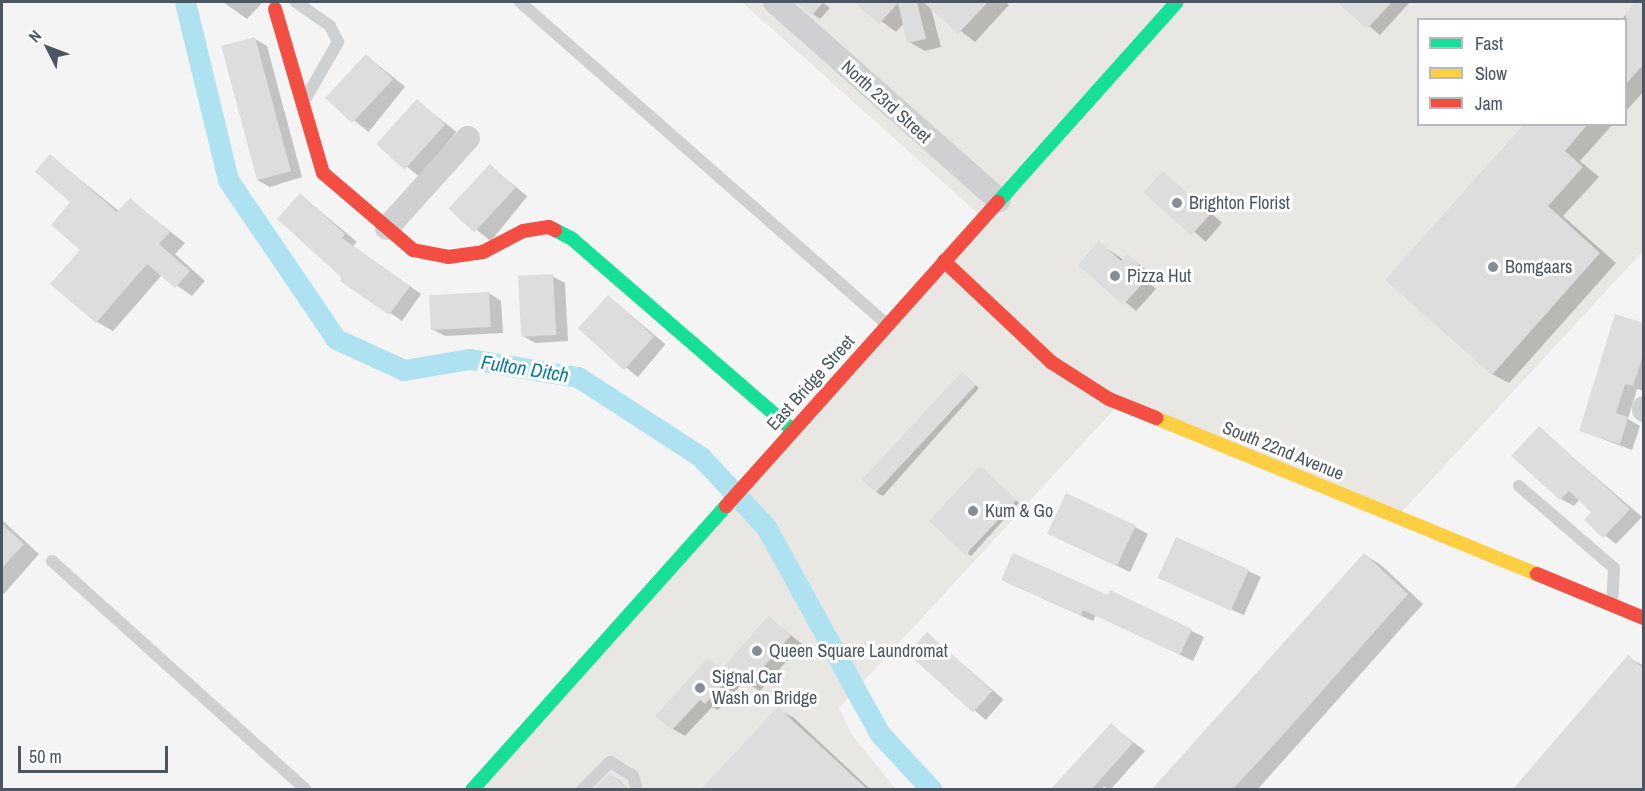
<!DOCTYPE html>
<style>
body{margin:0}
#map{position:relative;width:1645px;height:791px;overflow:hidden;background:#f4f4f4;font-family:"Archivo Narrow",sans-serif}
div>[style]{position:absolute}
.commercial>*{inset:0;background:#e8e7e3}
.shadow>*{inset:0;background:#0003;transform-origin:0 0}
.canal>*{height:21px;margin:-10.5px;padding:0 10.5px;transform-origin:10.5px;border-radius:10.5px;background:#aee2f0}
.building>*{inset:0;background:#ddddde;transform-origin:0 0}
.lane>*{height:12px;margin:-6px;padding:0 6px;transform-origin:6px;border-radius:6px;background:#ced0d2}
.street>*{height:24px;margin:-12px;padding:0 12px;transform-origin:12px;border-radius:12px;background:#ced0d2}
.fast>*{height:14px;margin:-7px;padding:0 7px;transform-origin:7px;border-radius:7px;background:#16e098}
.slow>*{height:14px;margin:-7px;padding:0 7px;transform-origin:7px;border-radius:7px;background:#ffcf43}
.jam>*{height:14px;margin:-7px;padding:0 7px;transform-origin:7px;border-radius:7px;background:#f24e42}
.dots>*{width:16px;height:16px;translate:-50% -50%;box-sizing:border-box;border:3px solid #fff;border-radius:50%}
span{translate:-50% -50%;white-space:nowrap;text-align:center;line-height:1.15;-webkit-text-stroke:6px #fff;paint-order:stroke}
.street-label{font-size:18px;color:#4a5661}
.poi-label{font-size:18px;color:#4a5661}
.left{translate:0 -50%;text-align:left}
.water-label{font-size:20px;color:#0c7c9b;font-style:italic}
.frame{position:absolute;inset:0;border:3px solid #4a5661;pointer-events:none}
.legend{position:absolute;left:1417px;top:18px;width:210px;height:108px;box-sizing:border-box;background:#fff;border:2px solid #b7bbc0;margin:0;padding:8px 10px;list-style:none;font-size:18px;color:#4a5661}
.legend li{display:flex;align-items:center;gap:12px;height:30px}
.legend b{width:30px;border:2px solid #b7bbc0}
.north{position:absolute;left:18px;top:18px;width:60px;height:60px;-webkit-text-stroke:4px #fff;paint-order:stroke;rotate:312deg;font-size:16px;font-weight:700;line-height:24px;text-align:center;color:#4a5661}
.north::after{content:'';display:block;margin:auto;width:21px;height:27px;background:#4a5661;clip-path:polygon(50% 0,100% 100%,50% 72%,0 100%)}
.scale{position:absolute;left:18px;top:746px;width:150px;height:27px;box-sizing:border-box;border:3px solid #4a5661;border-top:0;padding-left:8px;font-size:18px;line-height:21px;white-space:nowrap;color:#4a5661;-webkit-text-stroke:4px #fff;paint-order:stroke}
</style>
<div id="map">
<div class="commercial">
<div style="clip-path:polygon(evenodd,742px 2px,1643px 2px,1643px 251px,1398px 516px,1120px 403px,839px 708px,852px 735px,896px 789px,472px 790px,983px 218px,742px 2px,1418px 20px,1626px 20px,1626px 124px,1418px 124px,1418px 20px)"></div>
</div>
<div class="shadow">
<div style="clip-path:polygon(223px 2px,263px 2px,247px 19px)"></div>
<div style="clip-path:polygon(796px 2px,822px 2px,830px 8px,820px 19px)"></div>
<div style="clip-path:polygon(856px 2px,1006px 2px,1009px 5px,975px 42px,931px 8px,941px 47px,925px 51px,909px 42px,904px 23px,896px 32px)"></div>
<div style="clip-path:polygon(1340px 2px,1410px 2px,1380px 35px)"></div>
<div style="clip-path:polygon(1637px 2px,1644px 2px,1644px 91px,1626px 111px,1626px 20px,1621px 20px)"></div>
<div style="clip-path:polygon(255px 39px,267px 46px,302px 177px,270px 187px,257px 180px)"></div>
<div style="left:367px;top:56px;width:49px;height:58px;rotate:39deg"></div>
<div style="left:417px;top:101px;width:50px;height:58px;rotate:38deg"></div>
<div style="clip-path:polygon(1526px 124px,1613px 124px,1580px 161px,1599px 177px,1563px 216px,1616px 263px,1509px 383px,1492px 374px)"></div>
<div style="clip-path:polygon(51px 156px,120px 212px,130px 200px,185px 243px,175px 254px,205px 281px,192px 296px,162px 275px,113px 331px,97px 322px,72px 202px)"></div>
<div style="left:490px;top:166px;width:48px;height:58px;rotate:39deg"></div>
<div style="left:1163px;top:173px;width:77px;height:25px;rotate:40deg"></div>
<div style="clip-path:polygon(301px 195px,357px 242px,353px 246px,421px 294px,402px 321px,342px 280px)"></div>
<div style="clip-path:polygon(1099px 243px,1124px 260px,1128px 256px,1150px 272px,1144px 278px,1156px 289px,1136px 311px,1080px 264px)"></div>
<div style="clip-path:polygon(552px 276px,565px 283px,568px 341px,535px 343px,523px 336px)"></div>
<div style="clip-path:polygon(489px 293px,501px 301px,503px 333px,445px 336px,432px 329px)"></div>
<div style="left:608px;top:296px;width:75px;height:43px;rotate:40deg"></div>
<div style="clip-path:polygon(1644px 324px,1644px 391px,1637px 389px,1628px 419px,1640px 426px,1632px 450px,1581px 431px)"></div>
<div style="clip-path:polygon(966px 376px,979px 388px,883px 496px,879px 494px,866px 482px)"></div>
<div style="clip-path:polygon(1539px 428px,1642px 517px,1616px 544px,1586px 520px,1593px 512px,1580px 499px,1574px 506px,1561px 499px,1514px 456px)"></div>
<div style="clip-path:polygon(984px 470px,1019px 503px,971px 556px,968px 554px)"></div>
<div style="clip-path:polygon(2px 520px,39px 554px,2px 596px)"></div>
<div style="clip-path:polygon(1135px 527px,1148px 534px,1130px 572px,1062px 540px)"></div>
<div style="left:1176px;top:539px;width:93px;height:42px;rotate:24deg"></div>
<div style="clip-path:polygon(1365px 555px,1381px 565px,1423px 604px,1257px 790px,1154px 790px)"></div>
<div style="clip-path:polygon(1015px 586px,1108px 597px,1111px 592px,1204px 637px,1193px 661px,1096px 615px,1093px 621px)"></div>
<div style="clip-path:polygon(769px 618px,802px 644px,760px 691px,748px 684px)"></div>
<div style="left:928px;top:634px;width:100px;height:27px;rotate:41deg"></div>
<div style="clip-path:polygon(1628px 657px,1644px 666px,1644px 790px,1515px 790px)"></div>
<div style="clip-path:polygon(708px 660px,741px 685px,718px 710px,712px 707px,685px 736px,673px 729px)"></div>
<div style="clip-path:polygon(778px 709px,794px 718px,871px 790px,703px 790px)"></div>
<div style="clip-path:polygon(1111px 725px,1145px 751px,1110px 790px,1103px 786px,1104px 790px,1053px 790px)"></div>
<div style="clip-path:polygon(611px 775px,619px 780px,629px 790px,595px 790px)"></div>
</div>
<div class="canal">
<div style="left:185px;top:2px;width:183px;rotate:76.4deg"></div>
<div style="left:228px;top:180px;width:192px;rotate:55.8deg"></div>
<div style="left:336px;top:339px;width:75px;rotate:24.5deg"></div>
<div style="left:404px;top:370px;width:67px;rotate:-9.5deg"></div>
<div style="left:470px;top:359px;width:109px;rotate:9.5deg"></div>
<div style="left:578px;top:377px;width:147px;rotate:33deg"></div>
<div style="left:701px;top:457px;width:96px;rotate:47.1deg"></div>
<div style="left:766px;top:527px;width:236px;rotate:61.2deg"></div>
<div style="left:880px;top:734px;width:76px;rotate:47.1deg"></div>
</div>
<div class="building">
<div style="clip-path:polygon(796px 2px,824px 2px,812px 15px)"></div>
<div style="clip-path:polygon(854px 2px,917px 2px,926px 39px,907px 43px,898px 3px,879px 24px)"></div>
<div style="clip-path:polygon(923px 2px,988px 2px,958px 34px)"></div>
<div style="clip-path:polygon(1337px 2px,1392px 2px,1367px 29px)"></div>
<div style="clip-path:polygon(1635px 2px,1644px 2px,1644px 64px,1626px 84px,1626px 12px)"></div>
<div style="left:255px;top:37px;width:139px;height:35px;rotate:75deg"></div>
<div style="left:366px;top:54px;width:37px;height:60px;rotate:43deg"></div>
<div style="left:417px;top:99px;width:38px;height:61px;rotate:42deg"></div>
<div style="clip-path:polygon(1524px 124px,1588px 124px,1565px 151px,1583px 167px,1548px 206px,1600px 253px,1492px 375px,1385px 280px)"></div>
<div style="clip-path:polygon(50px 154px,117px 212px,130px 198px,170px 232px,159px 244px,190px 271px,175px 288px,147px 264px,96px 323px,50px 284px,80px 250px,51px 225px,70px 202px,35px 172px)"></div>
<div style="left:490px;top:164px;width:35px;height:61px;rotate:43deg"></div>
<div style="left:1163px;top:171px;width:64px;height:29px;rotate:42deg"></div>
<div style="clip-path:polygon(300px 193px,345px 234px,342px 238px,410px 286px,389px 315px,340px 281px,342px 278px,277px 219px)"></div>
<div style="clip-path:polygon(1099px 241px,1121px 261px,1127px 254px,1139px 264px,1133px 270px,1145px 281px,1123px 305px,1078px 265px)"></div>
<div style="left:553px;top:274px;width:61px;height:35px;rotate:87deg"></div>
<div style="left:489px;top:292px;width:35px;height:60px;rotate:87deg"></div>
<div style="left:608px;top:295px;width:62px;height:45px;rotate:42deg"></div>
<div style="clip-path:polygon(1615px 314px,1644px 323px,1644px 352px,1633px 386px,1625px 384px,1616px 413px,1628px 417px,1620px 444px,1579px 431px)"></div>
<div style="left:962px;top:372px;width:19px;height:147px;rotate:43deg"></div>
<div style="clip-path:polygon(1539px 426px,1630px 509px,1603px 538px,1584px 520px,1591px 512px,1569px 491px,1560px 500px,1511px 456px)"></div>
<div style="left:980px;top:466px;width:50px;height:75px;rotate:43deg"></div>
<div style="left:1066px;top:493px;width:77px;height:45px;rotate:25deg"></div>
<div style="clip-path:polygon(2px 524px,24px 544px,2px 568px)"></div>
<div style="left:1176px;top:537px;width:80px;height:45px;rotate:24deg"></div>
<div style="clip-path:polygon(1013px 553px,1108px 595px,1110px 590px,1192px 629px,1180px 655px,1083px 610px,1081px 615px,1001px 580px)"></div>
<div style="clip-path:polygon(1364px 553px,1408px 594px,1283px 735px,1233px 789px,1152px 789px)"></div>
<div style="left:768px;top:616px;width:30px;height:66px;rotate:41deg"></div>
<div style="left:927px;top:632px;width:88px;height:29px;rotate:42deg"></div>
<div style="clip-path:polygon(1628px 655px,1644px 669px,1644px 789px,1513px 789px)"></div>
<div style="clip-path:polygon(708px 658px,730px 677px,705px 704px,700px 700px,672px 730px,655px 716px)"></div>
<div style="clip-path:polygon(778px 707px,867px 789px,701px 789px)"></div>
<div style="clip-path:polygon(1111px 723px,1133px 743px,1092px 789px,1051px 789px)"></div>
<div style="clip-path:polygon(610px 773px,628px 789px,594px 789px)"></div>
</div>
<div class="lane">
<div style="left:296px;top:2px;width:42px;rotate:35.2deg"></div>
<div style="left:330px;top:26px;width:18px;rotate:63deg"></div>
<div style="left:338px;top:42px;width:64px;rotate:119.7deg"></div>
<div style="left:520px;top:2px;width:488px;rotate:41.3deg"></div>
<div style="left:1519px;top:486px;width:125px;rotate:40.8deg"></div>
<div style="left:1614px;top:568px;width:35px;rotate:93deg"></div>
<div style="left:52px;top:561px;width:341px;rotate:42deg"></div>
<div style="left:582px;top:790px;width:40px;rotate:-45deg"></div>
<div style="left:610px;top:762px;width:27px;rotate:31deg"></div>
<div style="left:633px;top:776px;width:15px;rotate:74deg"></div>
</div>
<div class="street">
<div style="left:775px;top:2px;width:299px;rotate:41.5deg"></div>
<div style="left:387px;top:228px;width:121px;rotate:-48deg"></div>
<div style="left:1644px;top:408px;width:2px;rotate:90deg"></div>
</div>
<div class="fast">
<div style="left:998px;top:202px;width:268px;rotate:-48.2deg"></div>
<div style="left:555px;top:230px;width:18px;rotate:27deg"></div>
<div style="left:571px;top:238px;width:294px;rotate:40.9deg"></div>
<div style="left:472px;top:790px;width:381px;rotate:-48.2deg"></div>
</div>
<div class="slow">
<div style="left:1156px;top:418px;width:412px;rotate:22.3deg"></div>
</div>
<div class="jam">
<div style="left:275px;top:9px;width:171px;rotate:73.7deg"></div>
<div style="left:323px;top:173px;width:118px;rotate:40.5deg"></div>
<div style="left:413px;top:250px;width:36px;rotate:11deg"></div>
<div style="left:448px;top:257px;width:35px;rotate:-8deg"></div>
<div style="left:483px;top:252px;width:45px;rotate:-27.7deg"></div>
<div style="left:523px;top:231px;width:26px;rotate:-9deg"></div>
<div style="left:549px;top:227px;width:7px;rotate:27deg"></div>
<div style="left:944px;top:261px;width:147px;rotate:43.3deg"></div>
<div style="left:1051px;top:362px;width:69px;rotate:32.5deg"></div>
<div style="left:1109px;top:399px;width:51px;rotate:22deg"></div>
<div style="left:726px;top:506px;width:408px;rotate:-48.2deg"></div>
<div style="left:1537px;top:574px;width:116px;rotate:22.4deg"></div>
</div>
<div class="dots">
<div style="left:1177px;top:203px;background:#868d94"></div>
<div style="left:1493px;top:267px;background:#868d94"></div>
<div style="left:1115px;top:276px;background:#868d94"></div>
<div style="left:973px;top:511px;background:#868d94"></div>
<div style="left:757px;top:651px;background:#868d94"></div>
<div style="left:700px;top:688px;background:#868d94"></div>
</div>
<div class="street-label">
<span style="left:886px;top:102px;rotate:42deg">North 23rd Street</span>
<span style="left:811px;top:383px;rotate:-48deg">East Bridge Street</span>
<span style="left:1283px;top:451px;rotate:22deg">South 22nd Avenue</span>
</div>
<div class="poi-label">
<span class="left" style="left:1189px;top:203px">Brighton Florist</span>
<span class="left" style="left:1505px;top:267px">Bomgaars</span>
<span class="left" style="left:1127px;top:276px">Pizza Hut</span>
<span class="left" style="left:985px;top:511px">Kum &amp; Go</span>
<span class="left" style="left:769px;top:651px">Queen Square Laundromat</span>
<span class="left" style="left:712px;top:688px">Signal Car<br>Wash on Bridge</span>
</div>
<div class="water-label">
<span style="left:525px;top:368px;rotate:9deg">Fulton Ditch</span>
</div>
<div class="frame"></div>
<ul class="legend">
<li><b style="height:8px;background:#16e098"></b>Fast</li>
<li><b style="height:8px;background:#ffcf43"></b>Slow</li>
<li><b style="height:8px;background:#f24e42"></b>Jam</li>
</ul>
<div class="north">N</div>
<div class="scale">50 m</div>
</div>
